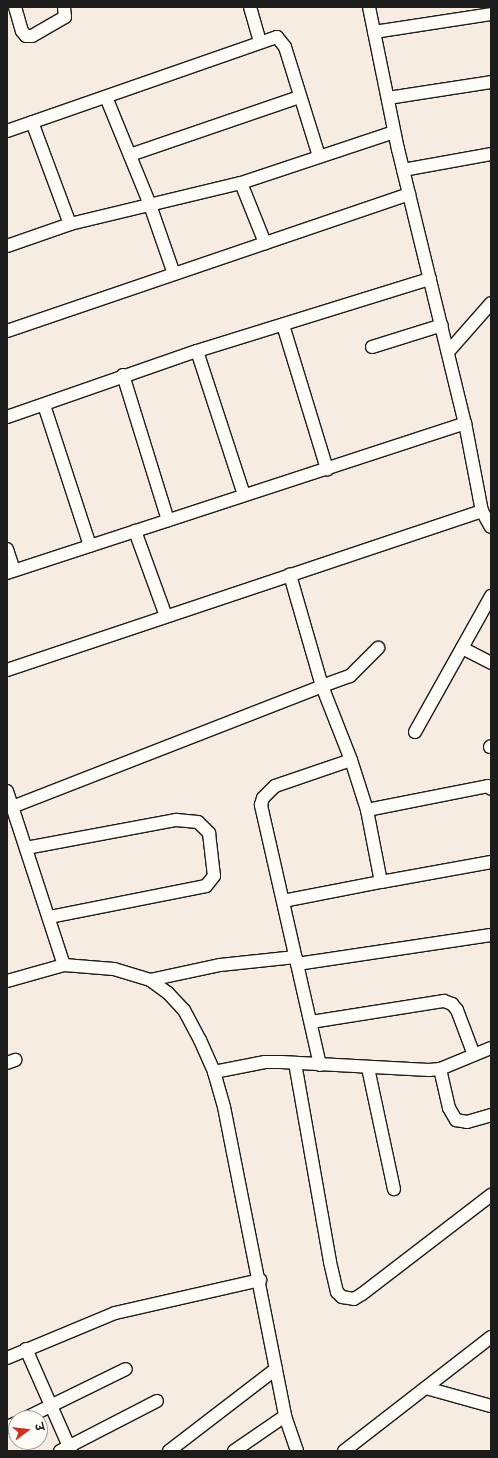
<!DOCTYPE html>
<meta charset="utf-8">
<style>
body{margin:0}
#map{position:relative;width:498px;height:1458px;overflow:hidden;background:#f7ece2;font-family:"Balsamiq Sans","Playpen Sans Deva",sans-serif}
div>[style]{position:absolute}
.roads{filter:drop-shadow(1px 0 #1c1c1c) drop-shadow(-1px 0 #1c1c1c) drop-shadow(0 1px #1c1c1c) drop-shadow(0 -1px #1c1c1c)}
.minor>*{height:12px;margin:-6px;padding:0 6px;transform-origin:6px;border-radius:6px;background:#fdfcf7}
span{translate:-50% -50%;white-space:nowrap;text-align:center;line-height:1.15;-webkit-text-stroke:3px #fdfcf7;paint-order:stroke}
.frame{position:absolute;inset:0;border:8px solid #1c1c1c;pointer-events:none}
.north{position:absolute;left:8px;top:1410px;width:40px;height:40px;box-sizing:border-box;background:#fdfcf7;border:1px solid #a3a29f;border-radius:50%;rotate:75deg;font-size:11px;font-weight:700;line-height:16px;text-align:center;color:#1c1c1c}
.north::after{content:'';display:block;margin:auto;width:14px;height:18px;background:#c8321e;clip-path:polygon(50% 0,100% 100%,50% 72%,0 100%)}
</style>
<div id="map">
<div class="roads">
<div class="minor">
<div style="left:15px;top:7px;width:25px;rotate:74deg"></div>
<div style="left:22px;top:31px;width:6px;rotate:51deg"></div>
<div style="left:26px;top:36px;width:6px"></div>
<div style="left:32px;top:36px;width:38px;rotate:-30deg"></div>
<div style="left:65px;top:17px;width:10px;rotate:-96deg"></div>
<div style="left:250px;top:7px;width:35px;rotate:74deg"></div>
<div style="left:369px;top:7px;width:145px;rotate:78.5deg"></div>
<div style="left:398px;top:149px;width:282px;rotate:76.3deg"></div>
<div style="left:465px;top:423px;width:74px;rotate:79.1deg"></div>
<div style="left:479px;top:496px;width:15px;rotate:79deg"></div>
<div style="left:482px;top:511px;width:18px;rotate:61deg"></div>
<div style="left:374px;top:32px;width:118px;rotate:-8.7deg"></div>
<div style="left:106px;top:97px;width:117px;rotate:67.8deg"></div>
<div style="left:150px;top:205px;width:73px;rotate:70.8deg"></div>
<div style="left:388px;top:98px;width:104px;rotate:-8.8deg"></div>
<div style="left:32px;top:122px;width:109px;rotate:69.6deg"></div>
<div style="left:7px;top:131px;width:286px;rotate:-19.2deg"></div>
<div style="left:277px;top:37px;width:13px;rotate:51deg"></div>
<div style="left:285px;top:47px;width:114px;rotate:72.7deg"></div>
<div style="left:130px;top:155px;width:179px;rotate:-18.9deg"></div>
<div style="left:403px;top:170px;width:89px;rotate:-10.3deg"></div>
<div style="left:241px;top:183px;width:65px;rotate:68.2deg"></div>
<div style="left:7px;top:246px;width:67px;rotate:-19.2deg"></div>
<div style="left:70px;top:224px;width:176px;rotate:-13.5deg"></div>
<div style="left:241px;top:183px;width:161px;rotate:-18.4deg"></div>
<div style="left:283px;top:325px;width:151px;rotate:73deg"></div>
<div style="left:7px;top:331px;width:425px;rotate:-18.8deg"></div>
<div style="left:372px;top:347px;width:73px;rotate:-17.4deg"></div>
<div style="left:197px;top:351px;width:244px;rotate:-17.2deg"></div>
<div style="left:448px;top:352px;width:65px;rotate:-48.7deg"></div>
<div style="left:123px;top:375px;width:152px;rotate:72.8deg"></div>
<div style="left:44px;top:405px;width:148px;rotate:71.9deg"></div>
<div style="left:7px;top:417px;width:201px;rotate:-19.2deg"></div>
<div style="left:197px;top:351px;width:151px;rotate:71.9deg"></div>
<div style="left:135px;top:531px;width:90px;rotate:70deg"></div>
<div style="left:7px;top:549px;width:22px;rotate:72deg"></div>
<div style="left:7px;top:573px;width:482px;rotate:-18.1deg"></div>
<div style="left:462px;top:648px;width:33px;rotate:27deg"></div>
<div style="left:7px;top:670px;width:501px;rotate:-18.51deg"></div>
<div style="left:415px;top:732px;width:156px;rotate:-60.8deg"></div>
<div style="left:490px;top:747px;width:1px;rotate:-45deg"></div>
<div style="left:7px;top:791px;width:183px;rotate:71.9deg"></div>
<div style="left:64px;top:965px;width:59px;rotate:164.3deg"></div>
<div style="left:12px;top:807px;width:333px;rotate:-21.3deg"></div>
<div style="left:322px;top:686px;width:116px;rotate:-106.1deg"></div>
<div style="left:367px;top:810px;width:123px;rotate:-11.2deg"></div>
<div style="left:488px;top:786px;width:4px;rotate:45deg"></div>
<div style="left:26px;top:848px;width:153px;rotate:-10.6deg"></div>
<div style="left:176px;top:820px;width:22px;rotate:5deg"></div>
<div style="left:198px;top:822px;width:16px;rotate:45deg"></div>
<div style="left:209px;top:833px;width:43px;rotate:83.4deg"></div>
<div style="left:214px;top:876px;width:13px;rotate:129deg"></div>
<div style="left:206px;top:886px;width:160px;rotate:168.8deg"></div>
<div style="left:381px;top:882px;width:112px;rotate:-10.3deg"></div>
<div style="left:283px;top:901px;width:100px;rotate:-11deg"></div>
<div style="left:381px;top:882px;width:73px;rotate:-101deg"></div>
<div style="left:367px;top:810px;width:52px;rotate:-107.7deg"></div>
<div style="left:297px;top:964px;width:196px;rotate:-8.5deg"></div>
<div style="left:64px;top:965px;width:50px;rotate:4.6deg"></div>
<div style="left:114px;top:969px;width:38px;rotate:17deg"></div>
<div style="left:150px;top:980px;width:22px;rotate:36deg"></div>
<div style="left:168px;top:993px;width:23px;rotate:47deg"></div>
<div style="left:184px;top:1010px;width:34px;rotate:62deg"></div>
<div style="left:200px;top:1040px;width:35px;rotate:66deg"></div>
<div style="left:214px;top:1072px;width:36px;rotate:74deg"></div>
<div style="left:224px;top:1107px;width:315px;rotate:78.8deg"></div>
<div style="left:285px;top:1416px;width:37px;rotate:71deg"></div>
<div style="left:150px;top:980px;width:72px;rotate:-12.1deg"></div>
<div style="left:220px;top:965px;width:76px;rotate:-6deg"></div>
<div style="left:311px;top:1022px;width:135px;rotate:-9deg"></div>
<div style="left:444px;top:1001px;width:9px;rotate:21deg"></div>
<div style="left:452px;top:1004px;width:8px;rotate:50deg"></div>
<div style="left:457px;top:1010px;width:48px;rotate:69.3deg"></div>
<div style="left:7px;top:1063px;width:9px;rotate:-21deg"></div>
<div style="left:295px;top:1063px;width:202px;rotate:80deg"></div>
<div style="left:330px;top:1262px;width:31px;rotate:77deg"></div>
<div style="left:337px;top:1292px;width:7px;rotate:45deg"></div>
<div style="left:342px;top:1297px;width:12px;rotate:9deg"></div>
<div style="left:354px;top:1299px;width:9px;rotate:-32deg"></div>
<div style="left:362px;top:1294px;width:163px;rotate:-37.5deg"></div>
<div style="left:320px;top:1065px;width:267px;rotate:-102.8deg"></div>
<div style="left:261px;top:805px;width:7px;rotate:-74deg"></div>
<div style="left:263px;top:798px;width:17px;rotate:-45deg"></div>
<div style="left:275px;top:786px;width:80px;rotate:-18.9deg"></div>
<div style="left:351px;top:760px;width:79px;rotate:-111.4deg"></div>
<div style="left:322px;top:686px;width:30px;rotate:-20deg"></div>
<div style="left:350px;top:676px;width:40px;rotate:-45deg"></div>
<div style="left:368px;top:1068px;width:124px;rotate:77.9deg"></div>
<div style="left:440px;top:1069px;width:40px;rotate:77deg"></div>
<div style="left:449px;top:1108px;width:14px;rotate:60deg"></div>
<div style="left:456px;top:1120px;width:11px;rotate:10deg"></div>
<div style="left:467px;top:1122px;width:25px;rotate:-16deg"></div>
<div style="left:214px;top:1072px;width:52px;rotate:-11.1deg"></div>
<div style="left:265px;top:1062px;width:16px"></div>
<div style="left:281px;top:1062px;width:148px;rotate:3.1deg"></div>
<div style="left:429px;top:1070px;width:11px;rotate:-5deg"></div>
<div style="left:440px;top:1069px;width:55px;rotate:-22.4deg"></div>
<div style="left:26px;top:1349px;width:111px;rotate:66.2deg"></div>
<div style="left:7px;top:1358px;width:117px;rotate:-22.6deg"></div>
<div style="left:115px;top:1313px;width:149px;rotate:-12.8deg"></div>
<div style="left:426px;top:1388px;width:67px;rotate:15.5deg"></div>
<div style="left:26px;top:1418px;width:111px;rotate:-26.1deg"></div>
<div style="left:7px;top:1427px;width:10px;rotate:-24deg"></div>
<div style="left:60px;top:1451px;width:109px;rotate:-27.3deg"></div>
<div style="left:169px;top:1451px;width:135px;rotate:-37.5deg"></div>
<div style="left:234px;top:1451px;width:62px;rotate:-34.5deg"></div>
<div style="left:344px;top:1451px;width:186px;rotate:-37.8deg"></div>
</div>
</div>
<div class="frame"></div>
<div class="north">उ</div>
</div>
